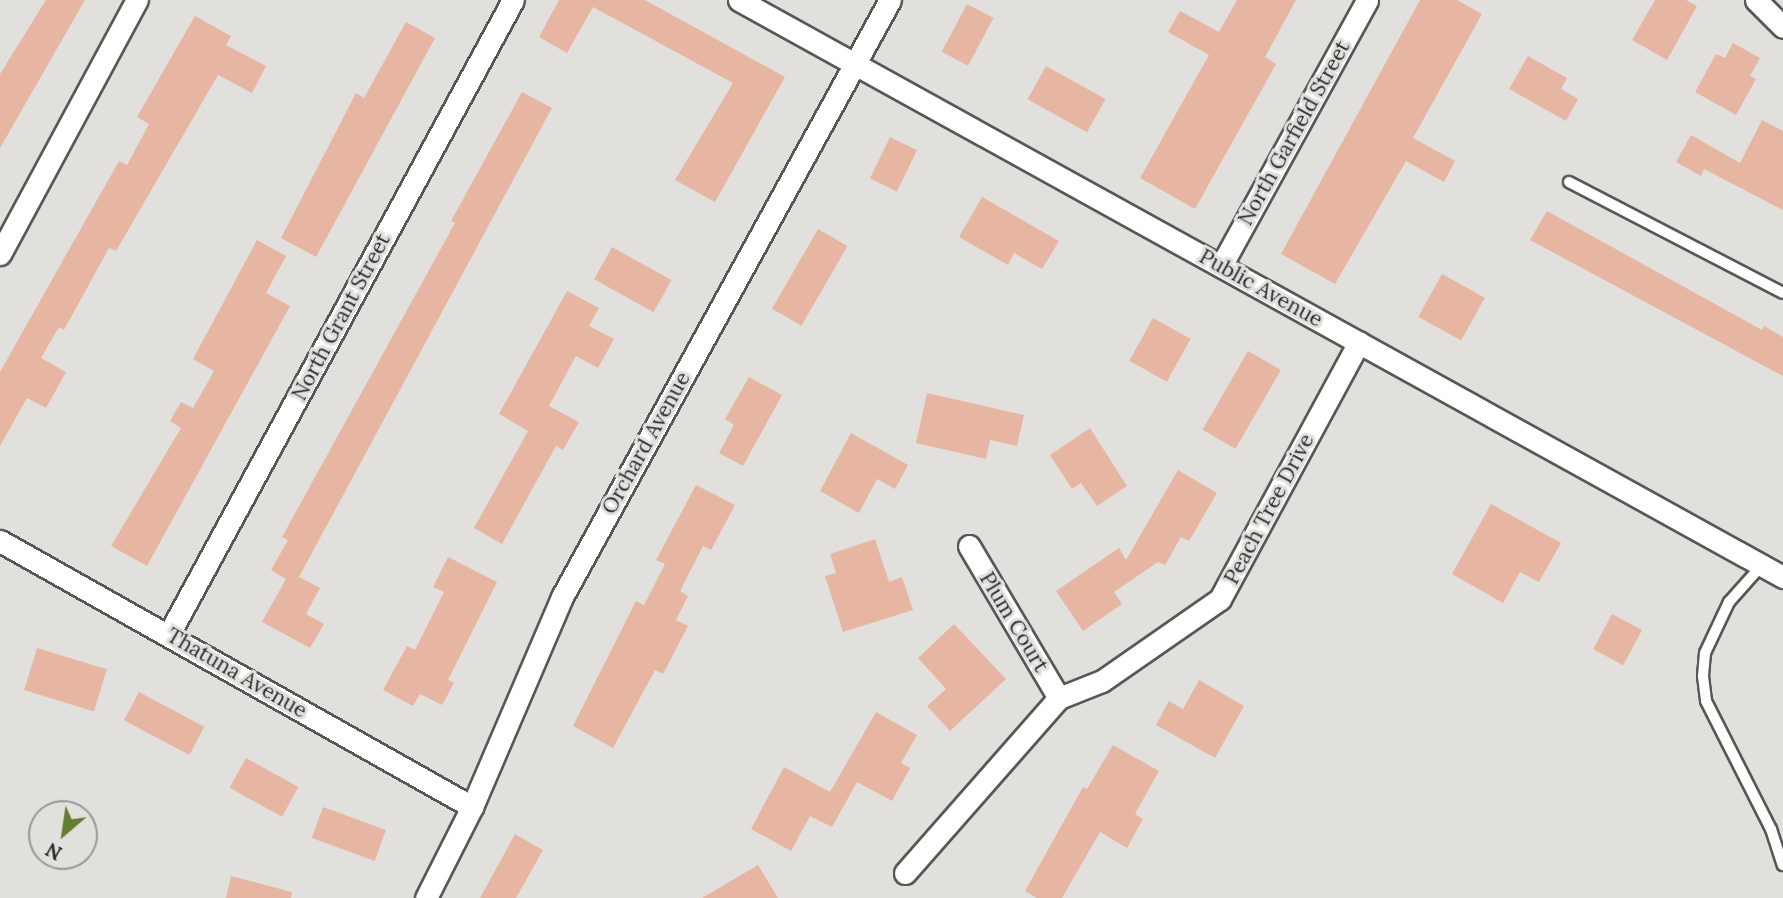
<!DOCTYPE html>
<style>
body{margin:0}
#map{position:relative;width:1783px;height:898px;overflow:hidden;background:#e2e0dd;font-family:Lora,serif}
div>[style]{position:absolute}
.building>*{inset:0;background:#e6b6a2;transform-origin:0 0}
.roads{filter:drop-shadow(2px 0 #595755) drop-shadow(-2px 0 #595755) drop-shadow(0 2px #595755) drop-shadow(0 -2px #595755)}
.lane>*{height:10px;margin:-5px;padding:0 5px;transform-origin:5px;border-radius:5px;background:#fff}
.street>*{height:21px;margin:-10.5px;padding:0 10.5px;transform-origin:10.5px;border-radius:10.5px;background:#fff}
span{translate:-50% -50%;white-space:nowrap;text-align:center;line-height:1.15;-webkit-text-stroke:6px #e2e0dd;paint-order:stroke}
.street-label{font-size:21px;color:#2c2b2a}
.north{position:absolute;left:28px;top:800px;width:70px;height:70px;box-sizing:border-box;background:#e2e0dd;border:2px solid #999895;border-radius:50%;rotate:209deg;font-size:19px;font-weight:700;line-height:28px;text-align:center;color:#2c2b2a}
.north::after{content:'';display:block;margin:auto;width:24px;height:32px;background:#617e32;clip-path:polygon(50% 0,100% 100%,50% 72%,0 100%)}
</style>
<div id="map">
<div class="building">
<div style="clip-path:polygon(46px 0,85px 0,0 148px,0 74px)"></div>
<div style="clip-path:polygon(559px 0,645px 0,785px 77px,715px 202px,675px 180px,733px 83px,593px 7px,567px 53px,539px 37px)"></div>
<div style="clip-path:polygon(1237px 0,1296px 0,1265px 57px,1276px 64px,1195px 209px,1140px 178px,1209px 55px,1168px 32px,1180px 11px,1219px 32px)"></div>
<div style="clip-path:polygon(1420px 0,1457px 0,1482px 14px,1413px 138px,1455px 161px,1444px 182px,1406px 161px,1335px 284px,1281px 254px)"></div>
<div style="clip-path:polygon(1655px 0,1686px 0,1697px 6px,1667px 60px,1632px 40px)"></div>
<div style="left:967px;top:4px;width:30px;height:54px;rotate:28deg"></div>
<div style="clip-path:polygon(195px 16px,231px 36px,226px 45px,266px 66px,252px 93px,218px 75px,116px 251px,109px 248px,64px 330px,59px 327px,41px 358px,66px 372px,46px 408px,27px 398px,0 446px,0 372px,119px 161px,127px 165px,149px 124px,137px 117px)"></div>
<div style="clip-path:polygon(406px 22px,435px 38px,316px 257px,281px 238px,356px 93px,364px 98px)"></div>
<div style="clip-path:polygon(1733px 43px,1760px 58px,1750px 76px,1756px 79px,1736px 115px,1695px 92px,1716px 54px,1725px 58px)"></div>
<div style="clip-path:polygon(1528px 56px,1567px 78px,1561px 89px,1578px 99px,1566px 121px,1509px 89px)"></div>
<div style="left:1046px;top:66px;width:68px;height:38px;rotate:29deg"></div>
<div style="clip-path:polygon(522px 92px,552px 108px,299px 577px,320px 588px,306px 614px,324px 624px,310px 648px,262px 622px,286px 579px,271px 570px,288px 540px,282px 537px,455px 223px,451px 221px)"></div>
<div style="clip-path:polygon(1762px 120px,1783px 131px,1783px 210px,1704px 169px,1701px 176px,1676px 162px,1691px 135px,1740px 163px)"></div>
<div style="left:890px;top:137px;width:30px;height:46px;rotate:26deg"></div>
<div style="clip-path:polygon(982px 197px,1059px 241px,1042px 269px,1014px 253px,1008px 265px,959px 237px)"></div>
<div style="clip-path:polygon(1547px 211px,1762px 330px,1764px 326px,1783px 337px,1783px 376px,1530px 240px)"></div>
<div style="left:818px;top:229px;width:34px;height:92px;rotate:30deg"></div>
<div style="clip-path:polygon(257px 240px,286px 256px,266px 293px,290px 306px,147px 566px,111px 546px,181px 428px,170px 421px,181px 402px,193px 408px,214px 371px,193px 359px)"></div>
<div style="left:612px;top:247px;width:68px;height:37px;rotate:29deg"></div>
<div style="left:1442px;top:274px;width:49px;height:49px;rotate:29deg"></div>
<div style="clip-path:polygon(567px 291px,599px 308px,589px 326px,614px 339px,598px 368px,576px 356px,549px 406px,579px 422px,563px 450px,556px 446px,502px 544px,474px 528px,528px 431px,499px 414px)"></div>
<div style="left:1153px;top:318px;width:43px;height:49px;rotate:29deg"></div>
<div style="left:1248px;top:351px;width:38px;height:91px;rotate:30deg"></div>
<div style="clip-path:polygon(749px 377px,782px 395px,743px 466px,719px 453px,734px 425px,725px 419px)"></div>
<div style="clip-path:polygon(927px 393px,1024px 415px,1017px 446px,990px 440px,986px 459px,916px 443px)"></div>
<div style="clip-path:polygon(1090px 428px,1127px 486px,1097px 506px,1081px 483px,1072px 489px,1050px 455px)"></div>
<div style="clip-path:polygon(851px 433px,908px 465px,895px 489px,877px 479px,859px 513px,820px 491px)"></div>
<div style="clip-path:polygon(1178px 470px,1217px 493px,1189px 541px,1181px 537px,1165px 565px,1158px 562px,1114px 592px,1122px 604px,1083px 631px,1056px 591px,1119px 548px,1126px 560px)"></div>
<div style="clip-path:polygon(696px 485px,735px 505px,711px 550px,703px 546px,680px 591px,688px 596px,676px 620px,688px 626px,663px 674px,655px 670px,613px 748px,573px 726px,636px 601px,644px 605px,665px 564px,656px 560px)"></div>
<div style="clip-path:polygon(1491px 504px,1561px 543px,1539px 582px,1520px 572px,1503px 603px,1452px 574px)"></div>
<div style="clip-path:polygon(875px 539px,889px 582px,902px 577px,913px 610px,843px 632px,825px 576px,836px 573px,830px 554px)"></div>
<div style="clip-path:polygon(448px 557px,497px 582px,448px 680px,454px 683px,442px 705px,420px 694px,413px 706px,383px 690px,407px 646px,415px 650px,444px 592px,433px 587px)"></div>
<div style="left:1612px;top:614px;width:34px;height:40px;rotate:28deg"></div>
<div style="clip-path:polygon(954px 624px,1006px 679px,950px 731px,927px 706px,946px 689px,918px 658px)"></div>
<div style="left:37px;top:648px;width:73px;height:44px;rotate:17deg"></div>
<div style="clip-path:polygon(1199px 680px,1244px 706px,1215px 758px,1156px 725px,1169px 701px,1183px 709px)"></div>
<div style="left:139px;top:692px;width:74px;height:32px;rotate:28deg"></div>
<div style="clip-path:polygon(876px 712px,917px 735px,901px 763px,910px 768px,892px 801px,857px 782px,832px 827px,810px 816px,791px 851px,751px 829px,784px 767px,830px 792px)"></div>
<div style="clip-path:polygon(1113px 745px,1159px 771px,1135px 814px,1143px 819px,1127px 848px,1100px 832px,1062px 898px,1037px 898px,1025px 891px,1083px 787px,1087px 789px)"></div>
<div style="left:246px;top:758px;width:60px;height:34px;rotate:29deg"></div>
<div style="left:323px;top:807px;width:67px;height:33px;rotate:20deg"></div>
<div style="clip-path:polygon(515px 834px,543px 850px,516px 898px,480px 898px)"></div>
<div style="clip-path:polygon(758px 865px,778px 898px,702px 898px)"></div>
<div style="clip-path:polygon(231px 876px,292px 892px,291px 898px,226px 898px)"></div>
</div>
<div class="roads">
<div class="lane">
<div style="left:1569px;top:182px;width:241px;rotate:27.4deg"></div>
<div style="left:1762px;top:565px;width:50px;rotate:131.7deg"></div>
<div style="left:1729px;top:602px;width:56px;rotate:115.2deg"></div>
<div style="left:1705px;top:653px;width:23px;rotate:95deg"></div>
<div style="left:1703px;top:676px;width:25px;rotate:83deg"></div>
<div style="left:1706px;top:701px;width:144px;rotate:63.1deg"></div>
<div style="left:1771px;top:829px;width:38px;rotate:72deg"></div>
</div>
<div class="street">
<div style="left:739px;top:0;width:1193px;rotate:28.93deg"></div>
<div style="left:1756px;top:0;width:38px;rotate:45deg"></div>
<div style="left:0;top:254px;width:289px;rotate:-61.7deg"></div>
<div style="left:1221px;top:266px;width:303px;rotate:-61.2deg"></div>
<div style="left:0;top:541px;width:542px;rotate:29.4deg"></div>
<div style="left:969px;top:546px;width:177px;rotate:59.4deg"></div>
<div style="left:169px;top:634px;width:721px;rotate:-61.52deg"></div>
<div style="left:905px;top:873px;width:233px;rotate:-48.7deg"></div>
<div style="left:1059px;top:698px;width:46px;rotate:-21.6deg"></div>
<div style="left:1102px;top:681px;width:144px;rotate:-34.8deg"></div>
<div style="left:1220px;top:599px;width:292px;rotate:-61.6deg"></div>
<div style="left:426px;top:898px;width:102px;rotate:-63.2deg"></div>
<div style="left:472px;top:807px;width:228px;rotate:-66.8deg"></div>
<div style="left:562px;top:597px;width:681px;rotate:-61.22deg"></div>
</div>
</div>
<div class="street-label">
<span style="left:1294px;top:133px;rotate:-61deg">North Garfield Street</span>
<span style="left:1261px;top:288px;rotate:29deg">Public Avenue</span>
<span style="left:341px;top:317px;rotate:-62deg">North Grant Street</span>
<span style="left:646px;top:443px;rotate:-61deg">Orchard Avenue</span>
<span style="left:1269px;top:509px;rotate:-62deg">Peach Tree Drive</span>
<span style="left:1014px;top:622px;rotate:59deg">Plum Court</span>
<span style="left:237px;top:673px;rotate:30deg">Thatuna Avenue</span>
</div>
<div class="north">N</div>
</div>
